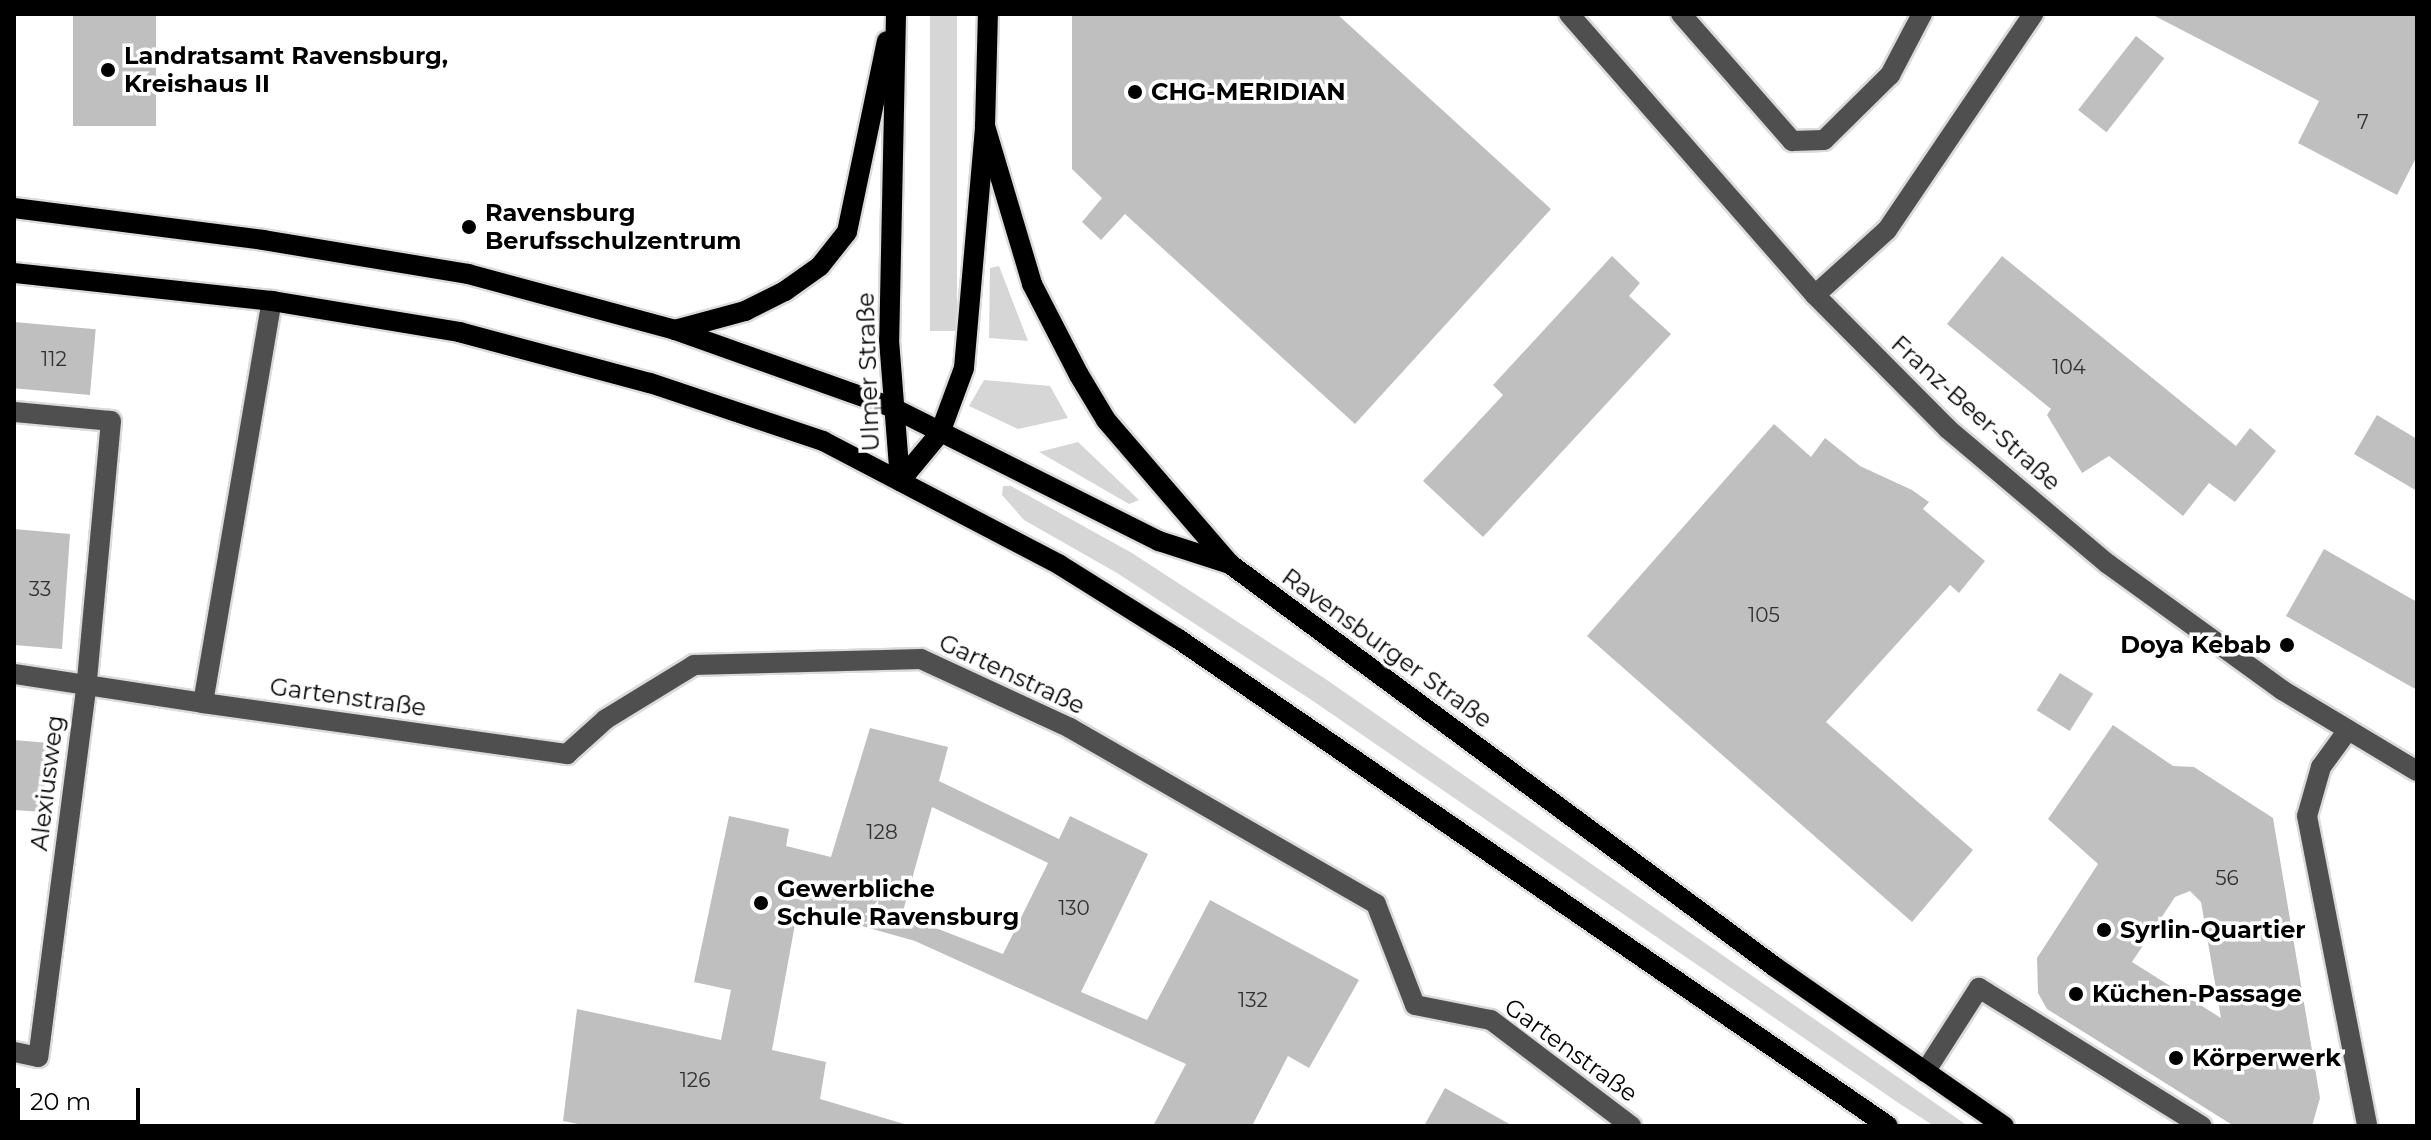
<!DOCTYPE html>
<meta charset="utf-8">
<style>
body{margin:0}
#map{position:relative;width:2431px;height:1140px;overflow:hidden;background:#fff;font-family:Montserrat,sans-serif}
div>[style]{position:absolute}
.green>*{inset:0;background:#d6d6d6;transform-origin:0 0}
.building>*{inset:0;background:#bfbfbf;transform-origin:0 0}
.roads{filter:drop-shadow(2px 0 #dbdbdb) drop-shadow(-2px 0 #dbdbdb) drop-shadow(0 2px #dbdbdb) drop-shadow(0 -2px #dbdbdb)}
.minor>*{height:20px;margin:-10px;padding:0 10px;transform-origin:10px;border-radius:10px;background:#4f4f4f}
.major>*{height:20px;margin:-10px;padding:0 10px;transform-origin:10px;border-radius:10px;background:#000}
.dots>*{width:22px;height:22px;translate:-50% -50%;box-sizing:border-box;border:4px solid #fff;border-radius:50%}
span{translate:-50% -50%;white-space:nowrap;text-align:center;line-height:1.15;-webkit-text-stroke:7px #fff;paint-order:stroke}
.number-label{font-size:20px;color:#303030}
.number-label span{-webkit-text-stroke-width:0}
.poi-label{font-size:24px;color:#000;font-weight:700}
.left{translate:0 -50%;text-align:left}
.right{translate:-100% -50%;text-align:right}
.street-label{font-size:24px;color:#000}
.frame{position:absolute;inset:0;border:16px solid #000;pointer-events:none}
.scale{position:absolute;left:16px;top:1088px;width:124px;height:36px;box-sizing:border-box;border:4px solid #000;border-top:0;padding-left:10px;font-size:24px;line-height:28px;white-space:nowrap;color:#000;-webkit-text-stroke:6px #fff;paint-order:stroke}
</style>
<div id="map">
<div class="green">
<div style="left:930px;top:14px;width:27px;height:317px"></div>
<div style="clip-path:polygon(999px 266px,1028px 341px,989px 338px,990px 268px)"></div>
<div style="clip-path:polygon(984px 380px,1050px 386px,1068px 418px,1018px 429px,969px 406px)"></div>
<div style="clip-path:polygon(1078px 442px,1139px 500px,1129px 504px,1039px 452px)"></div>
<div style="clip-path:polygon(1003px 486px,1011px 486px,1132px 553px,1327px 680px,1968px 1126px,1934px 1126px,1900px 1104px,1310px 699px,1117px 573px,1024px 520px,1002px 495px)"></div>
</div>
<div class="building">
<div style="left:73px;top:14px;width:83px;height:112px"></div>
<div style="clip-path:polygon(1072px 14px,1337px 14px,1551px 209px,1355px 424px,1125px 214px,1101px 240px,1082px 222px,1102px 198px,1072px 169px)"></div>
<div style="clip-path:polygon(2151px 14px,2417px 14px,2417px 156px,2397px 195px,2298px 143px,2319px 101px)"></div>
<div style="left:2136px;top:36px;width:36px;height:94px;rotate:38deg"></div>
<div style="clip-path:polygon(1612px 256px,1640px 283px,1629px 296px,1671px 334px,1483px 537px,1423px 481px,1503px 395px,1493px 385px)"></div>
<div style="clip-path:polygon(2002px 256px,2236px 446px,2250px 428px,2276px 451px,2235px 502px,2209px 483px,2183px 516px,2109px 456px,2082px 473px,2047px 415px,2051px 409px,1947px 324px)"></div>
<div style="left:14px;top:322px;width:82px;height:66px;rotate:5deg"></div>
<div style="clip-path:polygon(2377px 415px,2417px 439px,2417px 491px,2354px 454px)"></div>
<div style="clip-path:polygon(1774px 424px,1811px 457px,1825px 438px,1860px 466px,1912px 490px,1929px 502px,1923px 509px,1985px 561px,1959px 593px,1950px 585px,1826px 722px,1973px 850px,1912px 922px,1587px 636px)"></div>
<div style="clip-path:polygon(14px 529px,70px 534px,62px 649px,14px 645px)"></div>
<div style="clip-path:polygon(2324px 549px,2417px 602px,2417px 690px,2286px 616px)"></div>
<div style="left:2060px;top:673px;width:39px;height:44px;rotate:32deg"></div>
<div style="clip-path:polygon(evenodd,2113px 725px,2173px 766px,2194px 767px,2273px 818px,2320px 1098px,2312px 1126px,2234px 1126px,2047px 1009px,2038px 993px,2037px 958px,2098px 864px,2048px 819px,2113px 725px,2190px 891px,2201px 902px,2221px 1018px,2132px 962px,2175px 897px,2190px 891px)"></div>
<div style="clip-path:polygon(evenodd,870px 728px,948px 747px,939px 781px,1059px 839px,1070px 816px,1148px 854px,1081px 992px,1147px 1020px,1210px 900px,1359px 980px,1309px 1068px,1288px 1056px,1252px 1126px,1153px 1126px,1186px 1064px,915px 941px,798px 908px,772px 1050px,826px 1062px,820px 1099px,911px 1126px,588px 1126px,563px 1121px,577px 1009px,721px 1040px,731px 990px,694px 982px,729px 816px,789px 829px,786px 846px,831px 857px,870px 728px,932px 807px,1048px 863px,1003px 954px,902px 915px,932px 807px)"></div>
<div style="clip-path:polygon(14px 740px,49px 743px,42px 812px,14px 810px)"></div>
<div style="clip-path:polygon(1445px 1088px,1513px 1126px,1424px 1126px)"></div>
</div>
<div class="roads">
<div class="minor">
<div style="left:1569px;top:14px;width:373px;rotate:48.8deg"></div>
<div style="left:1815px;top:295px;width:189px;rotate:45.2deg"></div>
<div style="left:1948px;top:429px;width:209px;rotate:40.2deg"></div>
<div style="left:2108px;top:564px;width:215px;rotate:35.9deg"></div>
<div style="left:2282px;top:690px;width:157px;rotate:31deg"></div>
<div style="left:1681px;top:14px;width:169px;rotate:48.8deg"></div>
<div style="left:1792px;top:141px;width:32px;rotate:-2deg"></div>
<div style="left:1824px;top:140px;width:93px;rotate:-44.6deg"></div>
<div style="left:1890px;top:75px;width:69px;rotate:-62.3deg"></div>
<div style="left:1815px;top:295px;width:97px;rotate:-42.1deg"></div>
<div style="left:1887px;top:230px;width:261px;rotate:-55.9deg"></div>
<div style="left:14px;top:412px;width:97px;rotate:5.3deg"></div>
<div style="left:111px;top:421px;width:262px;rotate:95.3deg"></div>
<div style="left:87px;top:682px;width:378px;rotate:97.4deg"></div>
<div style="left:38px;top:1057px;width:25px;rotate:-168deg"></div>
<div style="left:14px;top:674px;width:191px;rotate:8.7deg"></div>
<div style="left:203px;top:703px;width:408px;rotate:-80.3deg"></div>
<div style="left:203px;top:703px;width:368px;rotate:8deg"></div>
<div style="left:567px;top:754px;width:52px;rotate:-41.9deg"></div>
<div style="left:606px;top:719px;width:103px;rotate:-31.5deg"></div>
<div style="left:694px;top:665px;width:227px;rotate:-1.5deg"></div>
<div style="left:921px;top:659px;width:164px;rotate:24.8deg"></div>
<div style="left:1070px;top:728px;width:353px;rotate:29.9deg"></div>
<div style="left:1376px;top:904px;width:108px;rotate:68.9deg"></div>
<div style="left:1415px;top:1005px;width:77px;rotate:11.2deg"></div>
<div style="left:1491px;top:1020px;width:176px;rotate:37.1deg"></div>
<div style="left:2348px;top:730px;width:46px;rotate:126.1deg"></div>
<div style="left:2321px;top:767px;width:51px;rotate:105.9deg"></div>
<div style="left:2307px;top:816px;width:316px;rotate:79deg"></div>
<div style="left:1925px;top:1072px;width:100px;rotate:-57.3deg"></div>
<div style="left:1979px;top:988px;width:262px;rotate:31.8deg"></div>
</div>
<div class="major">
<div style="left:896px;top:14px;width:326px;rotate:91.2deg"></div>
<div style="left:889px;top:340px;width:141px;rotate:85.5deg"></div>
<div style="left:985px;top:126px;width:165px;rotate:73.4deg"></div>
<div style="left:1032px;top:284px;width:102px;rotate:62.7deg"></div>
<div style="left:1079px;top:375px;width:52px;rotate:59deg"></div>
<div style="left:1106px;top:420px;width:190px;rotate:49.3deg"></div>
<div style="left:14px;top:208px;width:251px;rotate:7.3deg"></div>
<div style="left:263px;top:240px;width:208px;rotate:9.4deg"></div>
<div style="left:468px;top:274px;width:214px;rotate:15.1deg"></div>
<div style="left:675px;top:330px;width:229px;rotate:19.6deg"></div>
<div style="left:891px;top:407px;width:300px;rotate:26.6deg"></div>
<div style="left:1159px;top:541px;width:75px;rotate:17.9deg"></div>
<div style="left:1230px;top:564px;width:678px;rotate:36.48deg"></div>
<div style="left:1775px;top:967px;width:279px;rotate:34.8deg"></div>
<div style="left:14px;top:273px;width:260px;rotate:6.2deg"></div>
<div style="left:272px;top:301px;width:190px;rotate:9.4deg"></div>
<div style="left:459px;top:332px;width:198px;rotate:15deg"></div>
<div style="left:650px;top:383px;width:182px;rotate:18.5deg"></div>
<div style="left:823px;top:441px;width:267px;rotate:27.6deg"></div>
<div style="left:1060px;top:565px;width:138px;rotate:32deg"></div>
<div style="left:1177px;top:638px;width:862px;rotate:34.46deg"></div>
<div style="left:675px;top:330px;width:73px;rotate:-15.2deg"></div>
<div style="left:745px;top:311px;width:45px;rotate:-26.6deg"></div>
<div style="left:785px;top:291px;width:43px;rotate:-35.5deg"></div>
<div style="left:820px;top:266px;width:43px;rotate:-51.5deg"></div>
<div style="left:847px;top:232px;width:195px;rotate:-78.2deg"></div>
<div style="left:900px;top:481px;width:62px;rotate:-50.2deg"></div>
<div style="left:940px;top:433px;width:69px;rotate:-69.7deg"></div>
<div style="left:964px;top:368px;width:243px;rotate:-85deg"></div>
<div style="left:985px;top:126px;width:112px;rotate:-88.5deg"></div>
</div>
</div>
<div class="dots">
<div style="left:108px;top:70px;background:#000"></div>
<div style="left:1135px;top:92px;background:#000"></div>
<div style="left:469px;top:227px;background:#000"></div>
<div style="left:2287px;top:645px;background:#000"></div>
<div style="left:761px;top:903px;background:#000"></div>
<div style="left:2104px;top:930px;background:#000"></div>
<div style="left:2076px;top:994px;background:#000"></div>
<div style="left:2176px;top:1058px;background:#000"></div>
</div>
<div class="number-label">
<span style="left:2363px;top:122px">7</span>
<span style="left:54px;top:359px">112</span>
<span style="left:2069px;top:367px">104</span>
<span style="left:40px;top:589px">33</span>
<span style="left:1764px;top:615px">105</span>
<span style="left:882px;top:832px">128</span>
<span style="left:2227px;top:878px">56</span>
<span style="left:1074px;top:908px">130</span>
<span style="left:1253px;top:1000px">132</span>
<span style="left:695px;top:1080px">126</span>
</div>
<div class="poi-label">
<span class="left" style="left:124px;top:70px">Landratsamt Ravensburg,<br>Kreishaus II</span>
<span class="left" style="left:1151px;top:92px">CHG-MERIDIAN</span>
<span class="left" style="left:485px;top:227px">Ravensburg<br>Berufsschulzentrum</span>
<span class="right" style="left:2271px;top:645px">Doya Kebab</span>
<span class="left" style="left:777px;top:903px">Gewerbliche<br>Schule Ravensburg</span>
<span class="left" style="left:2120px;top:930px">Syrlin-Quartier</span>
<span class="left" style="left:2092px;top:994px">Küchen-Passage</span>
<span class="left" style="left:2192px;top:1058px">Körperwerk</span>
</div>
<div class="street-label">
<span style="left:868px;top:372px;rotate:-92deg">Ulmer Straße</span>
<span style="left:1976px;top:413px;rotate:42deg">Franz-Beer-Straße</span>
<span style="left:1387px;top:648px;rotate:36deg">Ravensburger Straße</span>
<span style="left:1012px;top:674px;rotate:25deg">Gartenstraße</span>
<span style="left:348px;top:697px;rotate:8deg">Gartenstraße</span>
<span style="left:47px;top:783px;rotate:-83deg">Alexiusweg</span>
<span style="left:1571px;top:1050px;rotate:36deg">Gartenstraße</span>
</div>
<div class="frame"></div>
<div class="scale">20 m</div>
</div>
